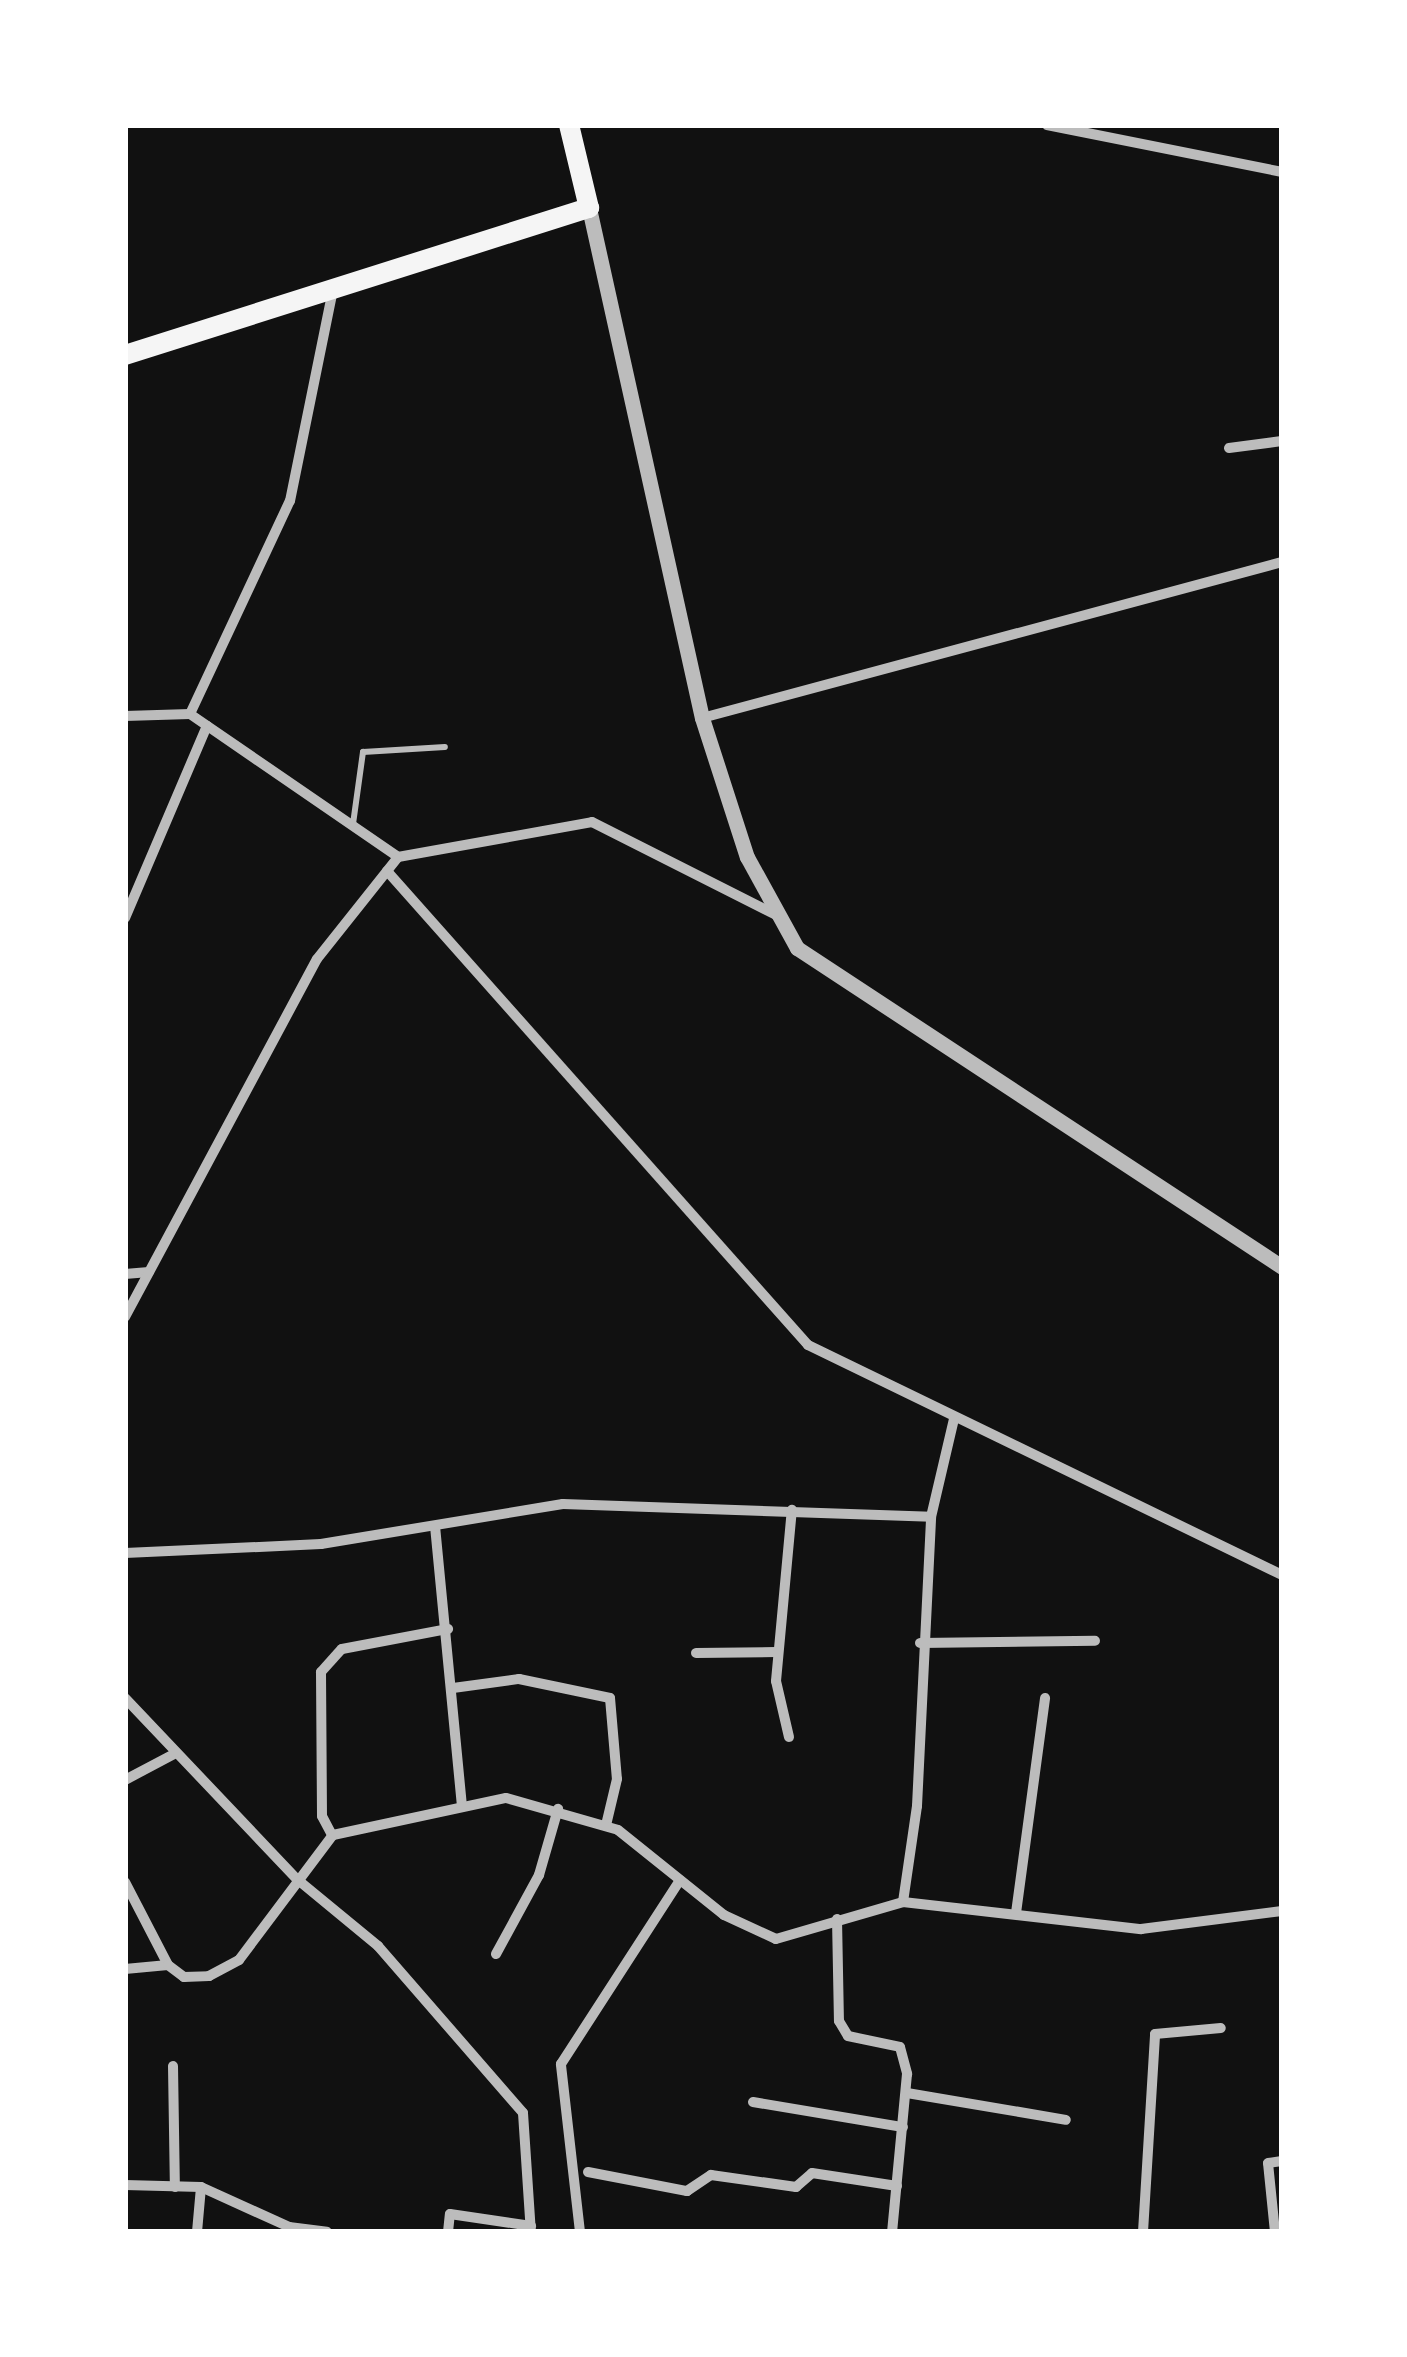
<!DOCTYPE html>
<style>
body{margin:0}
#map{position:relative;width:1407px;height:2357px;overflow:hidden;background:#111;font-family:Lato,sans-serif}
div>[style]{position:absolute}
.service>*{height:6px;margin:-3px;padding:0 3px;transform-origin:3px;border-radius:3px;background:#bcbcbc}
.minor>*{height:10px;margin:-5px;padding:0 5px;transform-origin:5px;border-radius:5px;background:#bcbcbc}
.tertiary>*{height:15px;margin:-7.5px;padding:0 7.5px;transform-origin:7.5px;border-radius:7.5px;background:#bcbcbc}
.primary>*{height:20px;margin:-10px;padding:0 10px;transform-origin:10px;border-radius:10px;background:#f5f5f5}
span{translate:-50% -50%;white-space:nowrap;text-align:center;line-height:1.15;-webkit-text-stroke:10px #fff;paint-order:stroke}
.frame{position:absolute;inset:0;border:128px solid #fff;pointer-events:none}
</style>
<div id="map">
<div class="service">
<div style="left:353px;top:824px;width:73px;rotate:-82.1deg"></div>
<div style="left:363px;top:752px;width:82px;rotate:-3.5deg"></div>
</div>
<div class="minor">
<div style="left:1047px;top:125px;width:240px;rotate:11.3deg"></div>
<div style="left:1229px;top:448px;width:53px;rotate:-7.5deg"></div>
<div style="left:190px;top:714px;width:235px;rotate:-64.9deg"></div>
<div style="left:290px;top:501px;width:215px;rotate:-78.5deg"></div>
<div style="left:125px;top:716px;width:65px;rotate:-1.8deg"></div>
<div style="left:190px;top:714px;width:252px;rotate:34.5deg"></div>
<div style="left:398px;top:857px;width:197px;rotate:-10.2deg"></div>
<div style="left:592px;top:822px;width:211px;rotate:26.8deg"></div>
<div style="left:702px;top:718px;width:601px;rotate:-15.05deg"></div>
<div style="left:387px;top:871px;width:634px;rotate:48.39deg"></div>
<div style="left:808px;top:1345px;width:527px;rotate:25.88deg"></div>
<div style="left:125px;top:918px;width:209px;rotate:-66.9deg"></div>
<div style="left:125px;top:1274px;width:24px;rotate:-5deg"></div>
<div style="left:125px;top:1317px;width:406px;rotate:-61.8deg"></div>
<div style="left:317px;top:959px;width:130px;rotate:-51.5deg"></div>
<div style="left:435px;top:1526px;width:279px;rotate:84.5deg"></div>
<div style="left:125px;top:1553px;width:196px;rotate:-2.6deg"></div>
<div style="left:321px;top:1544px;width:245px;rotate:-9.4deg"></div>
<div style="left:563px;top:1504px;width:368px;rotate:2deg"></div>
<div style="left:920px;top:1643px;width:175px;rotate:-0.7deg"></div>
<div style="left:696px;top:1653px;width:80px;rotate:-0.7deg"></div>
<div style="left:453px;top:1688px;width:67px;rotate:-7.8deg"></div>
<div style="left:519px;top:1679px;width:93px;rotate:11.8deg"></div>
<div style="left:610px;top:1698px;width:81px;rotate:85.1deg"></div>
<div style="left:617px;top:1779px;width:47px;rotate:103.4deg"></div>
<div style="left:125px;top:1698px;width:251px;rotate:46.5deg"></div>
<div style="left:298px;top:1880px;width:104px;rotate:39.5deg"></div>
<div style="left:378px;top:1946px;width:221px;rotate:49deg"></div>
<div style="left:523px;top:2113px;width:119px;rotate:86.2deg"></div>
<div style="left:789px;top:1737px;width:57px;rotate:-103.1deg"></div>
<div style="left:776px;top:1681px;width:172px;rotate:-84.7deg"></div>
<div style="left:125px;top:1780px;width:58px;rotate:-27.9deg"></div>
<div style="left:332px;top:1835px;width:21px;rotate:-118deg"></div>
<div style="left:322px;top:1816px;width:144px;rotate:-90.4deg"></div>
<div style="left:321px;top:1672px;width:31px;rotate:-48deg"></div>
<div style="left:342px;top:1649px;width:108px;rotate:-10.7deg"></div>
<div style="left:125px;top:1882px;width:93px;rotate:62.6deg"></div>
<div style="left:903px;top:1902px;width:97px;rotate:-81.7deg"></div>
<div style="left:917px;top:1806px;width:289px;rotate:-87.2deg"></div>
<div style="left:931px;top:1517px;width:101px;rotate:-76.8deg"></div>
<div style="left:1016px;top:1913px;width:217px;rotate:-82.3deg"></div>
<div style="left:837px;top:1919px;width:102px;rotate:88.9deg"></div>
<div style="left:839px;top:2021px;width:17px;rotate:59deg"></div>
<div style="left:848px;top:2036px;width:53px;rotate:11.9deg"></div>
<div style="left:900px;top:2047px;width:28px;rotate:75deg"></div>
<div style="left:907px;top:2074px;width:159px;rotate:95.4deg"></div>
<div style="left:496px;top:1954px;width:90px;rotate:-61.4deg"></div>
<div style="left:539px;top:1875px;width:69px;rotate:-73.9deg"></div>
<div style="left:125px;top:1969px;width:43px;rotate:-5.3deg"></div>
<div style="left:168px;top:1965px;width:20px;rotate:37deg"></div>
<div style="left:184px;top:1977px;width:25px;rotate:-2deg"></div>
<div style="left:209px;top:1976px;width:34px;rotate:-28deg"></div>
<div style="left:239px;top:1960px;width:156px;rotate:-53.1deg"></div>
<div style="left:333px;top:1835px;width:177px;rotate:-12.1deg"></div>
<div style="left:506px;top:1798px;width:116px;rotate:15.9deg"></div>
<div style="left:618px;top:1830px;width:136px;rotate:38.7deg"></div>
<div style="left:724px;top:1915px;width:57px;rotate:24.8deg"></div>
<div style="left:776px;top:1939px;width:132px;rotate:-16.2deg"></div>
<div style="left:903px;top:1902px;width:240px;rotate:6.5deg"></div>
<div style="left:1141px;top:1929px;width:142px;rotate:-7.3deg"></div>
<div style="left:173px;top:2066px;width:121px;rotate:89.1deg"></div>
<div style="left:907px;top:2093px;width:161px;rotate:9.6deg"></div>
<div style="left:753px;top:2102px;width:152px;rotate:9.5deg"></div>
<div style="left:588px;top:2172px;width:101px;rotate:10.9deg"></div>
<div style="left:687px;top:2191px;width:29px;rotate:-34deg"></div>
<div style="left:711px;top:2175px;width:86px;rotate:8deg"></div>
<div style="left:796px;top:2187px;width:21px;rotate:-41deg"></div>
<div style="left:812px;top:2173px;width:86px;rotate:8.7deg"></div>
<div style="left:125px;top:2185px;width:76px;rotate:1.5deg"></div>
<div style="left:201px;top:2187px;width:97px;rotate:24.4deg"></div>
<div style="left:289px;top:2227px;width:38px;rotate:7deg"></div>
<div style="left:197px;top:2232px;width:45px;rotate:-84.9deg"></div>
<div style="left:448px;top:2232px;width:18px;rotate:-84deg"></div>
<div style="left:450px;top:2214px;width:82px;rotate:8.4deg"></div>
<div style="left:580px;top:2232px;width:169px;rotate:-96.5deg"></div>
<div style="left:561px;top:2064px;width:219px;rotate:-57.1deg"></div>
<div style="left:1143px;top:2232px;width:198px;rotate:-86.5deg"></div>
<div style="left:1155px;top:2034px;width:66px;rotate:-5.2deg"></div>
<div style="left:1275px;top:2232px;width:69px;rotate:-95.8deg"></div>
<div style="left:1268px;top:2163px;width:14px;rotate:-8deg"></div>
</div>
<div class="tertiary">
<div style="left:589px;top:208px;width:522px;rotate:77.51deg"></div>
<div style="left:702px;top:718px;width:146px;rotate:72.1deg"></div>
<div style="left:747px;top:857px;width:104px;rotate:61.2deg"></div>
<div style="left:797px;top:948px;width:581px;rotate:33.33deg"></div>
</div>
<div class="primary">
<div style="left:125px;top:355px;width:487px;rotate:-17.6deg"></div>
<div style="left:589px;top:208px;width:85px;rotate:-103.5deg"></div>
</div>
<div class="frame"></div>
</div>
